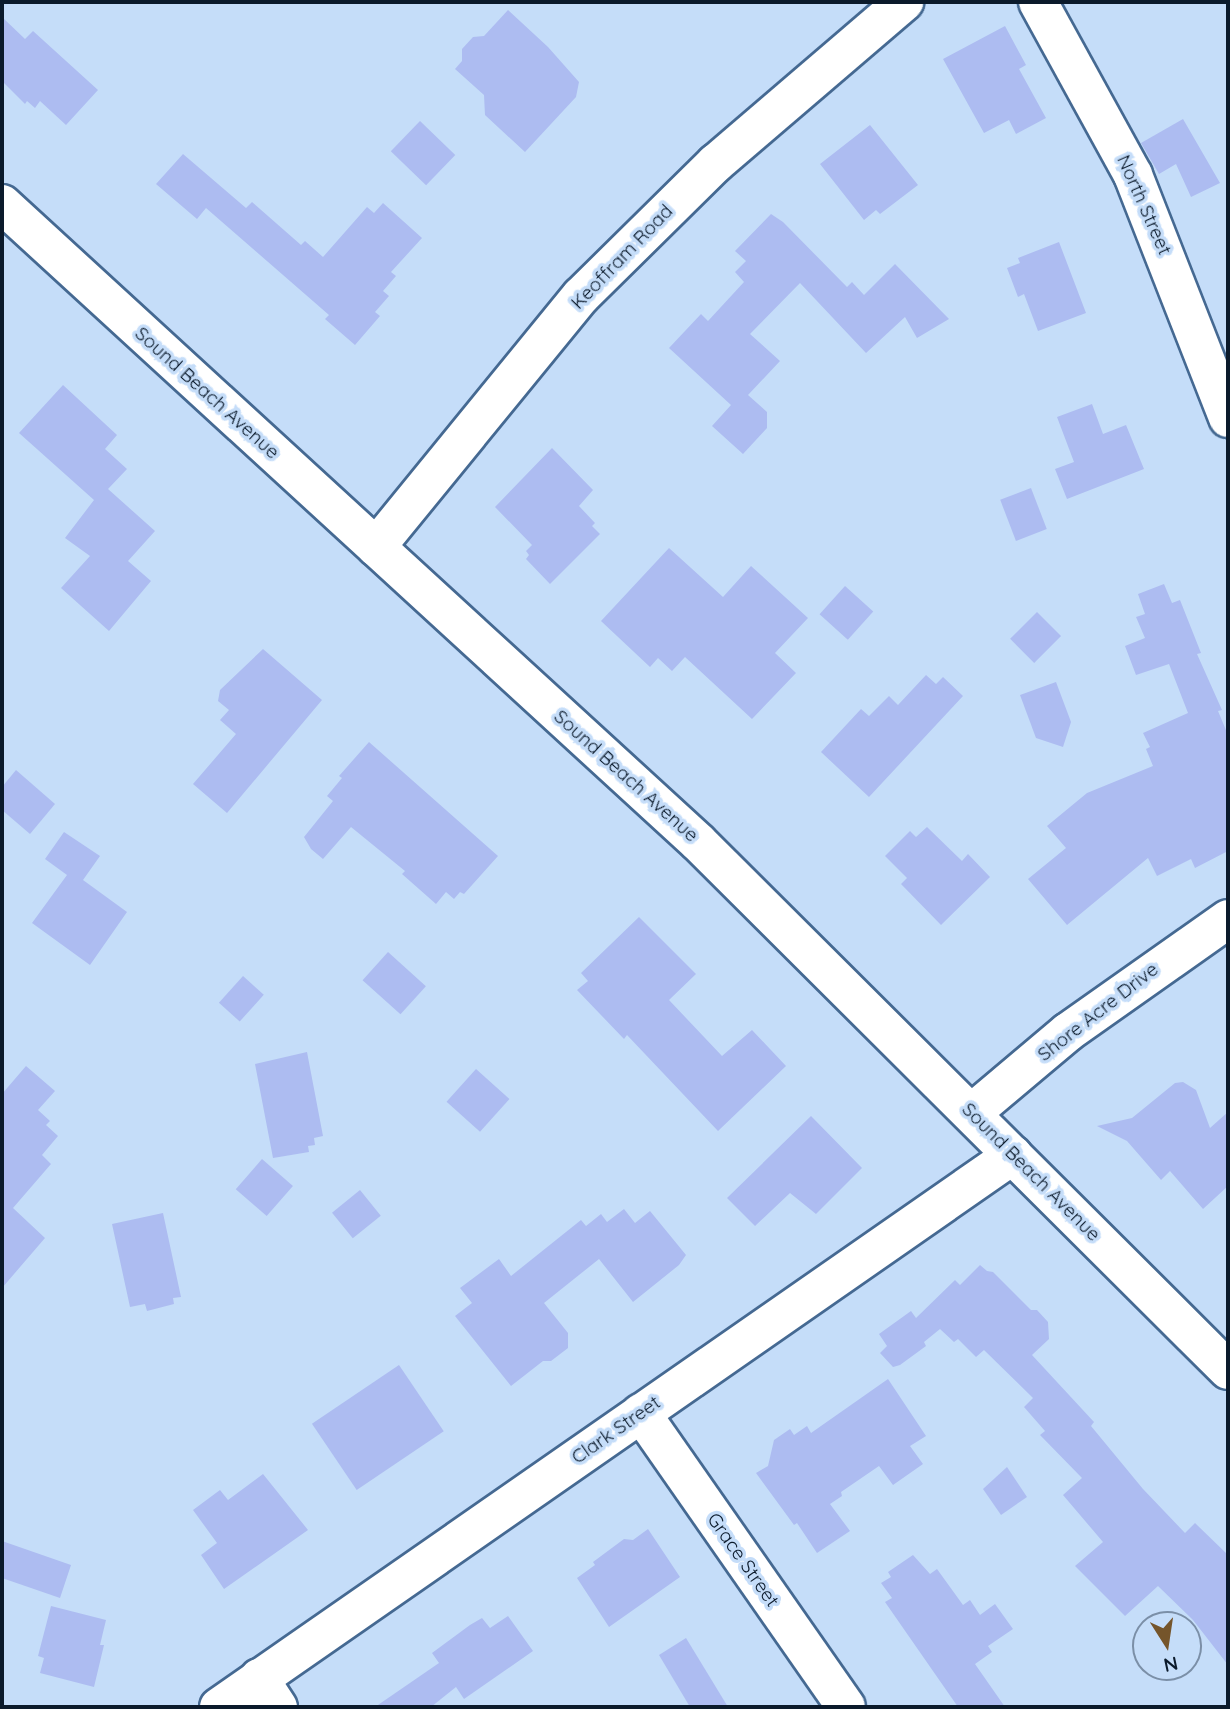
<!DOCTYPE html>
<style>
body{margin:0}
#map{position:relative;width:1230px;height:1709px;overflow:hidden;background:#c5ddf9;font-family:Quicksand,sans-serif}
div>[style]{position:absolute}
.building>*{inset:0;background:#adbcf1;transform-origin:0 0}
.roads{filter:drop-shadow(2px 0 #456992) drop-shadow(-2px 0 #456992) drop-shadow(0 2px #456992) drop-shadow(0 -2px #456992)}
.minor>*{height:38px;margin:-19px;padding:0 19px;transform-origin:19px;border-radius:19px;background:#fff}
span{translate:-50% -50%;white-space:nowrap;text-align:center;line-height:1.15;-webkit-text-stroke:7px #c5ddf9;paint-order:stroke}
.street-label{font-size:19px;color:#0b1a2b}
.frame{position:absolute;inset:0;border:4px solid #0b1a2b;pointer-events:none}
.north{position:absolute;left:1132px;top:1611px;width:70px;height:70px;box-sizing:border-box;background:#c5ddf9;border:2px solid #7b8fa7;border-radius:50%;rotate:168deg;font-size:19px;font-weight:700;line-height:28px;text-align:center;color:#0b1a2b}
.north::after{content:'';display:block;margin:auto;width:24px;height:32px;background:#75552b;clip-path:polygon(50% 0,100% 100%,50% 72%,0 100%)}
</style>
<div id="map">
<div class="building">
<div style="clip-path:polygon(508px 10px,548px 47px,579px 82px,576px 97px,525px 152px,485px 115px,484px 95px,455px 69px,462px 61px,462px 49px,473px 37px,484px 36px)"></div>
<div style="clip-path:polygon(2px 17px,25px 39px,33px 31px,98px 90px,66px 125px,40px 101px,35px 108px,27px 101px,25px 104px,2px 81px)"></div>
<div style="clip-path:polygon(1005px 26px,1026px 65px,1019px 69px,1046px 118px,1016px 134px,1009px 120px,984px 133px,943px 59px)"></div>
<div style="clip-path:polygon(1183px 119px,1220px 183px,1191px 197px,1176px 164px,1159px 174px,1141px 143px)"></div>
<div style="left:420px;top:121px;width:49px;height:42px;rotate:44deg"></div>
<div style="clip-path:polygon(870px 125px,918px 185px,880px 214px,876px 210px,864px 220px,820px 164px)"></div>
<div style="clip-path:polygon(183px 154px,246px 208px,252px 202px,301px 245px,305px 241px,323px 257px,367px 207px,374px 213px,383px 203px,422px 238px,391px 272px,396px 276px,383px 291px,389px 296px,375px 312px,380px 316px,355px 345px,325px 319px,329px 315px,206px 208px,197px 219px,156px 184px)"></div>
<div style="clip-path:polygon(771px 214px,783px 222px,847px 287px,852px 282px,864px 295px,895px 264px,949px 319px,917px 338px,905px 317px,866px 353px,800px 283px,750px 334px,780px 361px,748px 395px,767px 412px,767px 428px,743px 454px,712px 426px,731px 405px,669px 348px,701px 314px,708px 321px,744px 282px,735px 272px,746px 261px,735px 251px)"></div>
<div style="clip-path:polygon(1059px 242px,1086px 313px,1038px 331px,1024px 294px,1018px 297px,1007px 268px,1020px 263px,1018px 258px)"></div>
<div style="clip-path:polygon(63px 385px,117px 435px,105px 449px,127px 469px,108px 489px,155px 531px,128px 561px,151px 581px,109px 631px,61px 588px,90px 556px,65px 538px,94px 500px,19px 433px)"></div>
<div style="clip-path:polygon(1092px 404px,1103px 434px,1126px 425px,1144px 469px,1067px 499px,1055px 469px,1074px 462px,1057px 417px)"></div>
<div style="clip-path:polygon(552px 448px,593px 490px,579px 506px,595px 523px,592px 526px,600px 534px,550px 584px,526px 559px,529px 555px,526px 551px,532px 545px,495px 507px)"></div>
<div style="left:1031px;top:488px;width:44px;height:33px;rotate:69deg"></div>
<div style="clip-path:polygon(669px 548px,723px 597px,751px 566px,808px 618px,775px 653px,796px 673px,752px 719px,685px 657px,672px 671px,658px 658px,650px 667px,601px 621px)"></div>
<div style="clip-path:polygon(1164px 584px,1172px 603px,1180px 600px,1201px 653px,1197px 654px,1222px 710px,1218px 711px,1228px 735px,1228px 851px,1195px 868px,1191px 859px,1157px 876px,1148px 858px,1067px 925px,1028px 879px,1066px 848px,1047px 826px,1087px 793px,1153px 766px,1146px 749px,1150px 747px,1143px 733px,1188px 713px,1169px 664px,1136px 675px,1125px 646px,1145px 638px,1136px 617px,1145px 614px,1138px 594px)"></div>
<div style="left:845px;top:586px;width:38px;height:38px;rotate:42deg"></div>
<div style="left:1037px;top:612px;width:34px;height:38px;rotate:45deg"></div>
<div style="clip-path:polygon(263px 649px,322px 700px,227px 813px,193px 784px,236px 734px,220px 720px,229px 710px,218px 701px,220px 690px)"></div>
<div style="clip-path:polygon(926px 675px,936px 684px,943px 677px,963px 696px,869px 797px,821px 752px,861px 709px,869px 716px,889px 696px,898px 705px)"></div>
<div style="clip-path:polygon(1056px 682px,1071px 722px,1063px 747px,1036px 738px,1020px 695px)"></div>
<div style="clip-path:polygon(369px 742px,498px 856px,464px 894px,460px 892px,454px 899px,446px 892px,436px 904px,402px 874px,405px 871px,351px 827px,323px 859px,311px 849px,304px 837px,333px 801px,327px 796px,342px 778px,339px 776px)"></div>
<div style="clip-path:polygon(16px 770px,55px 804px,30px 834px,2px 810px,2px 787px)"></div>
<div style="clip-path:polygon(927px 827px,962px 861px,968px 854px,990px 877px,941px 925px,901px 884px,907px 878px,885px 856px,910px 831px,916px 837px)"></div>
<div style="clip-path:polygon(64px 832px,100px 856px,83px 880px,127px 912px,90px 965px,32px 923px,67px 875px,45px 859px)"></div>
<div style="clip-path:polygon(639px 917px,696px 974px,669px 1000px,722px 1056px,752px 1030px,786px 1066px,718px 1131px,627px 1035px,624px 1039px,577px 990px,588px 981px,581px 973px)"></div>
<div style="left:388px;top:952px;width:51px;height:38px;rotate:42deg"></div>
<div style="left:243px;top:976px;width:28px;height:36px;rotate:42deg"></div>
<div style="clip-path:polygon(307px 1052px,323px 1136px,314px 1138px,315px 1145px,308px 1146px,309px 1152px,273px 1158px,255px 1064px)"></div>
<div style="clip-path:polygon(26px 1066px,55px 1091px,38px 1110px,50px 1121px,46px 1125px,58px 1136px,42px 1155px,51px 1164px,13px 1208px,45px 1238px,2px 1288px,2px 1094px)"></div>
<div style="left:476px;top:1069px;width:45px;height:44px;rotate:42deg"></div>
<div style="clip-path:polygon(1183px 1082px,1196px 1090px,1210px 1128px,1228px 1112px,1228px 1186px,1203px 1209px,1170px 1171px,1161px 1180px,1127px 1141px,1097px 1126px,1132px 1118px,1175px 1083px)"></div>
<div style="clip-path:polygon(811px 1116px,862px 1168px,816px 1214px,790px 1193px,755px 1226px,727px 1198px)"></div>
<div style="left:262px;top:1159px;width:41px;height:40px;rotate:41deg"></div>
<div style="left:360px;top:1190px;width:33px;height:36px;rotate:51deg"></div>
<div style="clip-path:polygon(624px 1209px,635px 1223px,650px 1211px,686px 1255px,679px 1265px,633px 1302px,599px 1259px,544px 1303px,568px 1333px,568px 1348px,551px 1361px,543px 1361px,511px 1386px,455px 1316px,472px 1303px,460px 1288px,499px 1259px,511px 1276px,581px 1220px,586px 1226px,601px 1214px,607px 1222px)"></div>
<div style="clip-path:polygon(163px 1213px,181px 1297px,173px 1298px,174px 1304px,147px 1311px,145px 1304px,130px 1307px,112px 1224px)"></div>
<div style="clip-path:polygon(980px 1265px,987px 1271px,993px 1272px,1031px 1310px,1037px 1310px,1048px 1322px,1049px 1339px,1032px 1355px,1094px 1422px,1091px 1426px,1143px 1489px,1185px 1533px,1195px 1523px,1228px 1555px,1228px 1665px,1193px 1620px,1158px 1586px,1125px 1616px,1075px 1566px,1103px 1542px,1063px 1495px,1082px 1478px,1040px 1435px,1045px 1431px,1024px 1407px,1033px 1398px,984px 1350px,976px 1357px,958px 1339px,954px 1342px,940px 1329px,924px 1342px,926px 1346px,900px 1365px,893px 1367px,880px 1353px,887px 1346px,879px 1334px,911px 1311px,916px 1318px,955px 1280px,960px 1285px)"></div>
<div style="left:399px;top:1365px;width:80px;height:105px;rotate:56deg"></div>
<div style="clip-path:polygon(888px 1379px,926px 1436px,910px 1446px,923px 1464px,893px 1485px,879px 1466px,841px 1492px,842px 1496px,830px 1504px,850px 1531px,817px 1553px,797px 1523px,794px 1525px,756px 1473px,768px 1466px,774px 1440px,790px 1429px,794px 1435px,807px 1426px,811px 1433px)"></div>
<div style="clip-path:polygon(1007px 1467px,1027px 1497px,1001px 1515px,983px 1489px)"></div>
<div style="clip-path:polygon(263px 1474px,308px 1530px,224px 1589px,201px 1555px,217px 1543px,193px 1510px,220px 1490px,228px 1500px)"></div>
<div style="clip-path:polygon(648px 1529px,680px 1577px,609px 1627px,577px 1578px,595px 1565px,593px 1562px,624px 1539px,633px 1540px)"></div>
<div style="clip-path:polygon(2px 1541px,71px 1565px,60px 1598px,2px 1578px)"></div>
<div style="clip-path:polygon(913px 1555px,930px 1574px,937px 1569px,963px 1605px,970px 1600px,980px 1615px,995px 1604px,1013px 1629px,988px 1646px,992px 1652px,975px 1664px,1005px 1707px,958px 1707px,885px 1602px,892px 1598px,881px 1583px,891px 1577px,888px 1572px)"></div>
<div style="clip-path:polygon(51px 1606px,106px 1620px,100px 1645px,104px 1645px,94px 1687px,40px 1673px,44px 1658px,38px 1656px)"></div>
<div style="clip-path:polygon(508px 1616px,533px 1651px,464px 1699px,456px 1687px,431px 1707px,375px 1707px,439px 1663px,432px 1653px,470px 1625px,482px 1618px,490px 1628px)"></div>
<div style="clip-path:polygon(686px 1638px,728px 1707px,690px 1707px,659px 1655px)"></div>
</div>
<div class="roads">
<div class="minor">
<div style="left:1038px;top:2px;width:197px;rotate:61.2deg"></div>
<div style="left:1133px;top:175px;width:261px;rotate:68.6deg"></div>
<div style="left:2px;top:204px;width:944px;rotate:42.51deg"></div>
<div style="left:698px;top:842px;width:748px;rotate:44.89deg"></div>
<div style="left:376px;top:547px;width:324px;rotate:-50.8deg"></div>
<div style="left:581px;top:296px;width:190px;rotate:-44.6deg"></div>
<div style="left:716px;top:163px;width:248px;rotate:-40.6deg"></div>
<div style="left:973px;top:1112px;width:124px;rotate:-40.1deg"></div>
<div style="left:1068px;top:1032px;width:196px;rotate:-35.2deg"></div>
<div style="left:641px;top:1413px;width:358px;rotate:55.1deg"></div>
<div style="left:259px;top:1678px;width:35px;rotate:57deg"></div>
<div style="left:219px;top:1707px;width:967px;rotate:-34.81deg"></div>
</div>
</div>
<div class="street-label">
<span style="left:1144px;top:205px;rotate:66deg">North Street</span>
<span style="left:622px;top:257px;rotate:-46deg">Keoffram Road</span>
<span style="left:207px;top:393px;rotate:42deg">Sound Beach Avenue</span>
<span style="left:626px;top:776px;rotate:42deg">Sound Beach Avenue</span>
<span style="left:1098px;top:1012px;rotate:-38deg">Shore Acre Drive</span>
<span style="left:1031px;top:1172px;rotate:45deg">Sound Beach Avenue</span>
<span style="left:616px;top:1430px;rotate:-35deg">Clark Street</span>
<span style="left:743px;top:1560px;rotate:55deg">Grace Street</span>
</div>
<div class="frame"></div>
<div class="north">N</div>
</div>
